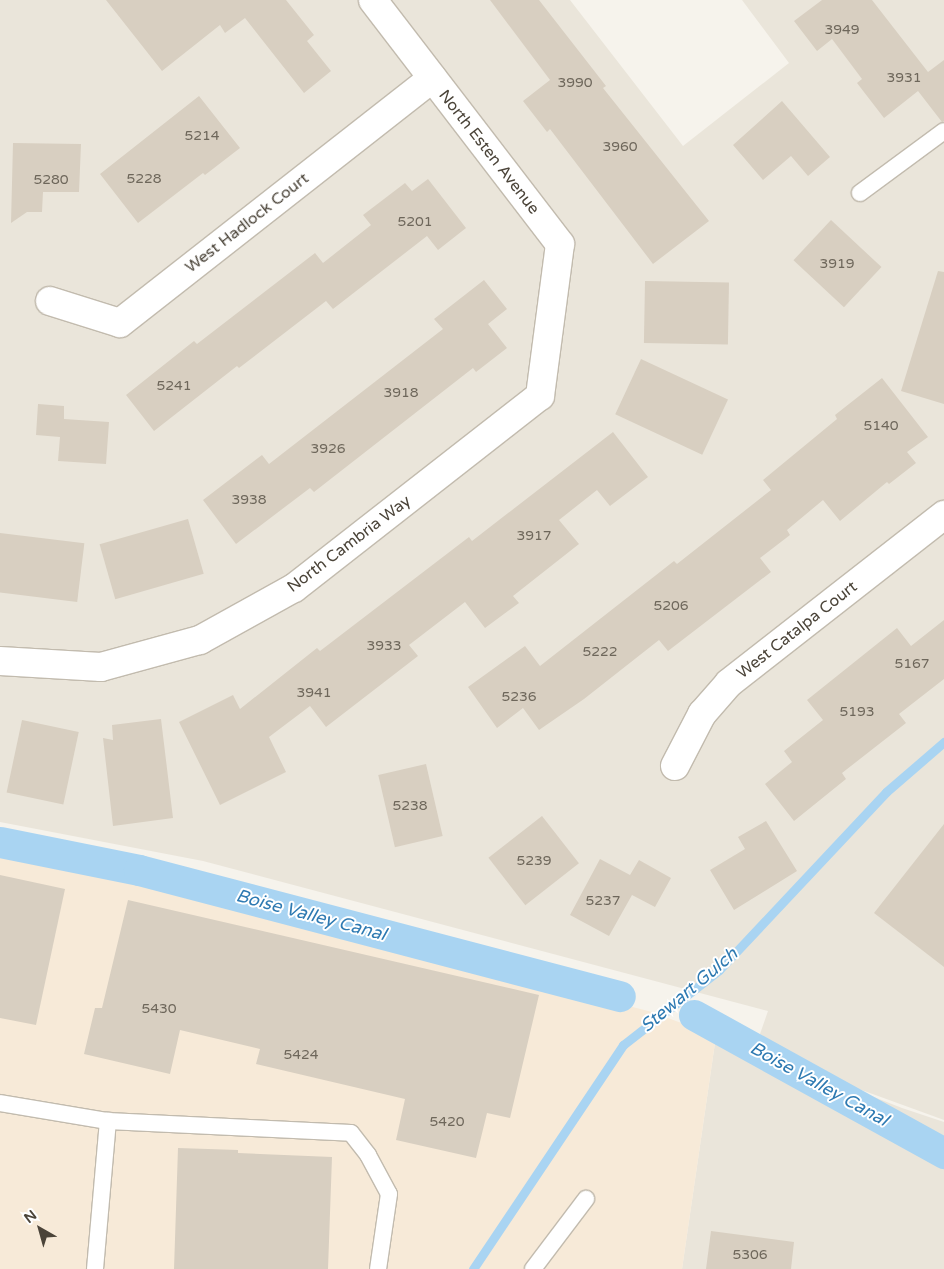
<!DOCTYPE html>
<style>
body{margin:0}
#map{position:relative;width:944px;height:1269px;overflow:hidden;background:#f6f3ec;font-family:"Varela Round",sans-serif}
div>[style]{position:absolute}
.residential>*{inset:0;background:#eae5da}
.commercial>*{inset:0;background:#f7ead8}
.stream>*{height:9px;margin:-4.5px;padding:0 4.5px;transform-origin:4.5px;border-radius:4.5px;background:#a9d4f2}
.canal>*{height:31px;margin:-15.5px;padding:0 15.5px;transform-origin:15.5px;border-radius:15.5px;background:#a9d4f2}
.building>*{inset:0;background:#d8cfc1;transform-origin:0 0}
.roads{filter:drop-shadow(1px 0 #c2bbae) drop-shadow(-1px 0 #c2bbae) drop-shadow(0 1px #c2bbae) drop-shadow(0 -1px #c2bbae)}
.lane>*{height:16px;margin:-8px;padding:0 8px;transform-origin:8px;border-radius:8px;background:#fff}
.street>*{height:28px;margin:-14px;padding:0 14px;transform-origin:14px;border-radius:14px;background:#fff}
span{translate:-50% -50%;white-space:nowrap;text-align:center;line-height:1.15;-webkit-text-stroke:4px #fff;paint-order:stroke}
.number-label{font-size:14px;color:#6e675b}
.number-label span{-webkit-text-stroke-width:0}
.street-label{font-size:16px;color:#4b4439}
.water-label{font-size:18px;color:#2e7ab2;font-style:italic}
.north{position:absolute;left:15px;top:1204px;width:50px;height:50px;-webkit-text-stroke:4px #fff;paint-order:stroke;rotate:322deg;font-size:14px;font-weight:700;line-height:20px;text-align:center;color:#4b4439}
.north::after{content:'';display:block;margin:auto;width:18px;height:22px;background:#4b4439;clip-path:polygon(50% 0,100% 100%,50% 72%,0 100%)}
</style>
<div id="map">
<div class="residential">
<div style="clip-path:polygon(0 0,570px 0,683px 146px,789px 63px,742px 0,944px 0,944px 1120px,782px 1061px,902px 1108px,944px 1122px,944px 1269px,682px 1269px,716px 1036px,754px 1051px,768px 1011px,203px 861px,0 822px)"></div>
</div>
<div class="commercial">
<div style="clip-path:polygon(0 848px,164px 886px,528px 980px,652px 1012px,716px 1036px,682px 1269px,0 1269px)"></div>
</div>
<div class="stream">
<div style="left:473px;top:1269px;width:270px;rotate:-56.2deg"></div>
<div style="left:623px;top:1045px;width:122px;rotate:-38deg"></div>
<div style="left:719px;top:970px;width:244px;rotate:-46.8deg"></div>
<div style="left:886px;top:792px;width:77px;rotate:-40.8deg"></div>
</div>
<div class="canal">
<div style="left:0;top:842px;width:142px;rotate:11.4deg"></div>
<div style="left:139px;top:870px;width:497px;rotate:14.7deg"></div>
<div style="left:694px;top:1015px;width:286px;rotate:28.9deg"></div>
</div>
<div class="building">
<div style="clip-path:polygon(106px 0,286px 0,314px 35px,307px 41px,331px 71px,304px 93px,245px 18px,225px 33px,220px 25px,162px 71px)"></div>
<div style="clip-path:polygon(490px 0,539px 0,606px 86px,603px 88px,709px 221px,653px 264px,550px 129px,547px 132px,523px 101px,550px 80px)"></div>
<div style="clip-path:polygon(822px 0,872px 0,928px 72px,944px 60px,944px 121px,942px 122px,918px 91px,884px 118px,857px 83px,862px 79px,832px 39px,817px 51px,794px 21px)"></div>
<div style="clip-path:polygon(199px 96px,240px 148px,205px 175px,203px 173px,138px 223px,100px 174px)"></div>
<div style="clip-path:polygon(782px 101px,830px 157px,808px 176px,791px 156px,763px 180px,733px 145px)"></div>
<div style="clip-path:polygon(13px 143px,81px 144px,79px 192px,43px 192px,42px 212px,27px 212px,11px 223px)"></div>
<div style="clip-path:polygon(428px 179px,466px 228px,438px 250px,427px 236px,333px 309px,326px 301px,239px 368px,237px 366px,154px 431px,126px 395px,194px 341px,197px 344px,315px 253px,323px 263px,371px 225px,363px 215px,405px 183px,412px 191px)"></div>
<div style="left:831px;top:220px;width:69px;height:55px;rotate:43deg"></div>
<div style="clip-path:polygon(938px 271px,944px 272px,944px 404px,901px 391px)"></div>
<div style="clip-path:polygon(484px 280px,507px 309px,488px 324px,507px 348px,476px 372px,473px 368px,314px 492px,310px 488px,236px 544px,203px 500px,262px 455px,269px 464px,443px 329px,434px 319px)"></div>
<div style="left:645px;top:281px;width:84px;height:62px;rotate:1deg"></div>
<div style="left:641px;top:359px;width:96px;height:61px;rotate:25deg"></div>
<div style="clip-path:polygon(882px 378px,928px 437px,907px 452px,916px 463px,889px 484px,887px 482px,840px 521px,823px 500px,787px 530px,790px 535px,760px 558px,771px 572px,668px 651px,659px 640px,584px 699px,539px 730px,523px 708px,497px 728px,468px 687px,525px 646px,540px 666px,674px 561px,677px 564px,771px 490px,763px 480px,837px 419px,835px 415px)"></div>
<div style="clip-path:polygon(38px 404px,64px 406px,64px 419px,109px 422px,106px 464px,58px 461px,60px 437px,36px 435px)"></div>
<div style="clip-path:polygon(613px 432px,648px 477px,610px 506px,597px 490px,559px 520px,579px 544px,513px 596px,519px 603px,485px 628px,465px 602px,409px 645px,418px 656px,326px 727px,310px 706px,269px 737px,286px 772px,220px 805px,179px 722px,233px 695px,240px 709px,317px 648px,320px 651px,469px 537px,472px 541px)"></div>
<div style="left:188px;top:519px;width:57px;height:92px;rotate:74deg"></div>
<div style="left:0;top:533px;width:85px;height:59px;rotate:7deg"></div>
<div style="clip-path:polygon(944px 620px,944px 679px,899px 714px,906px 723px,842px 773px,846px 779px,794px 821px,765px 784px,792px 762px,784px 751px,823px 720px,807px 700px,897px 628px,911px 646px)"></div>
<div style="clip-path:polygon(161px 719px,173px 818px,113px 826px,103px 738px,113px 740px,112px 725px)"></div>
<div style="left:22px;top:720px;width:58px;height:74px;rotate:12deg"></div>
<div style="left:426px;top:764px;width:74px;height:49px;rotate:77deg"></div>
<div style="left:542px;top:816px;width:60px;height:68px;rotate:52deg"></div>
<div style="clip-path:polygon(766px 821px,797px 871px,734px 910px,710px 870px,745px 849px,738px 837px)"></div>
<div style="clip-path:polygon(944px 824px,944px 967px,874px 913px)"></div>
<div style="clip-path:polygon(600px 859px,630px 875px,639px 860px,671px 878px,655px 907px,632px 895px,609px 936px,570px 915px)"></div>
<div style="clip-path:polygon(0 875px,65px 889px,36px 1025px,0 1018px)"></div>
<div style="clip-path:polygon(128px 900px,539px 995px,510px 1118px,487px 1113px,476px 1158px,396px 1140px,405px 1099px,256px 1064px,260px 1049px,180px 1030px,170px 1074px,84px 1054px,95px 1008px,102px 1008px)"></div>
<div style="clip-path:polygon(178px 1148px,238px 1150px,238px 1153px,332px 1157px,328px 1269px,174px 1269px)"></div>
<div style="clip-path:polygon(711px 1231px,794px 1242px,791px 1269px,706px 1269px)"></div>
</div>
<div class="roads">
<div class="lane">
<div style="left:860px;top:193px;width:104px;rotate:-36.4deg"></div>
<div style="left:0;top:1103px;width:109px;rotate:9.5deg"></div>
<div style="left:95px;top:1269px;width:149px;rotate:-85deg"></div>
<div style="left:108px;top:1121px;width:243px;rotate:2.8deg"></div>
<div style="left:351px;top:1133px;width:28px;rotate:52deg"></div>
<div style="left:368px;top:1155px;width:44px;rotate:61.7deg"></div>
<div style="left:389px;top:1194px;width:76px;rotate:98.3deg"></div>
<div style="left:533px;top:1269px;width:88px;rotate:-52.9deg"></div>
</div>
<div class="street">
<div style="left:50px;top:301px;width:73px;rotate:17.4deg"></div>
<div style="left:120px;top:323px;width:397px;rotate:-38.1deg"></div>
<div style="left:0;top:661px;width:101px;rotate:3.4deg"></div>
<div style="left:101px;top:667px;width:103px;rotate:-15.3deg"></div>
<div style="left:200px;top:640px;width:107px;rotate:-29deg"></div>
<div style="left:294px;top:588px;width:312px;rotate:-38deg"></div>
<div style="left:540px;top:396px;width:153px;rotate:-82.5deg"></div>
<div style="left:560px;top:244px;width:307px;rotate:-127.5deg"></div>
<div style="left:675px;top:766px;width:59px;rotate:-62.6deg"></div>
<div style="left:702px;top:714px;width:41px;rotate:-48.9deg"></div>
<div style="left:729px;top:683px;width:273px;rotate:-38deg"></div>
</div>
</div>
<div class="number-label">
<span style="left:842px;top:30px">3949</span>
<span style="left:904px;top:78px">3931</span>
<span style="left:575px;top:83px">3990</span>
<span style="left:202px;top:136px">5214</span>
<span style="left:620px;top:147px">3960</span>
<span style="left:144px;top:179px">5228</span>
<span style="left:51px;top:180px">5280</span>
<span style="left:415px;top:222px">5201</span>
<span style="left:837px;top:264px">3919</span>
<span style="left:174px;top:386px">5241</span>
<span style="left:401px;top:393px">3918</span>
<span style="left:881px;top:426px">5140</span>
<span style="left:328px;top:449px">3926</span>
<span style="left:249px;top:500px">3938</span>
<span style="left:534px;top:536px">3917</span>
<span style="left:671px;top:606px">5206</span>
<span style="left:384px;top:646px">3933</span>
<span style="left:600px;top:652px">5222</span>
<span style="left:912px;top:664px">5167</span>
<span style="left:314px;top:693px">3941</span>
<span style="left:519px;top:697px">5236</span>
<span style="left:857px;top:712px">5193</span>
<span style="left:410px;top:806px">5238</span>
<span style="left:534px;top:861px">5239</span>
<span style="left:603px;top:901px">5237</span>
<span style="left:159px;top:1009px">5430</span>
<span style="left:301px;top:1055px">5424</span>
<span style="left:447px;top:1122px">5420</span>
<span style="left:750px;top:1255px">5306</span>
</div>
<div class="street-label">
<span style="left:489px;top:152px;rotate:52deg">North Esten Avenue</span>
<span style="left:247px;top:223px;rotate:-38deg">West Hadlock Court</span>
<span style="left:349px;top:544px;rotate:-37deg">North Cambria Way</span>
<span style="left:797px;top:630px;rotate:-38deg">West Catalpa Court</span>
</div>
<div class="water-label">
<span style="left:311px;top:915px;rotate:15deg">Boise Valley Canal</span>
<span style="left:689px;top:990px;rotate:-40deg">Stewart Gulch</span>
<span style="left:819px;top:1084px;rotate:29deg">Boise Valley Canal</span>
</div>
<div class="north">N</div>
</div>
